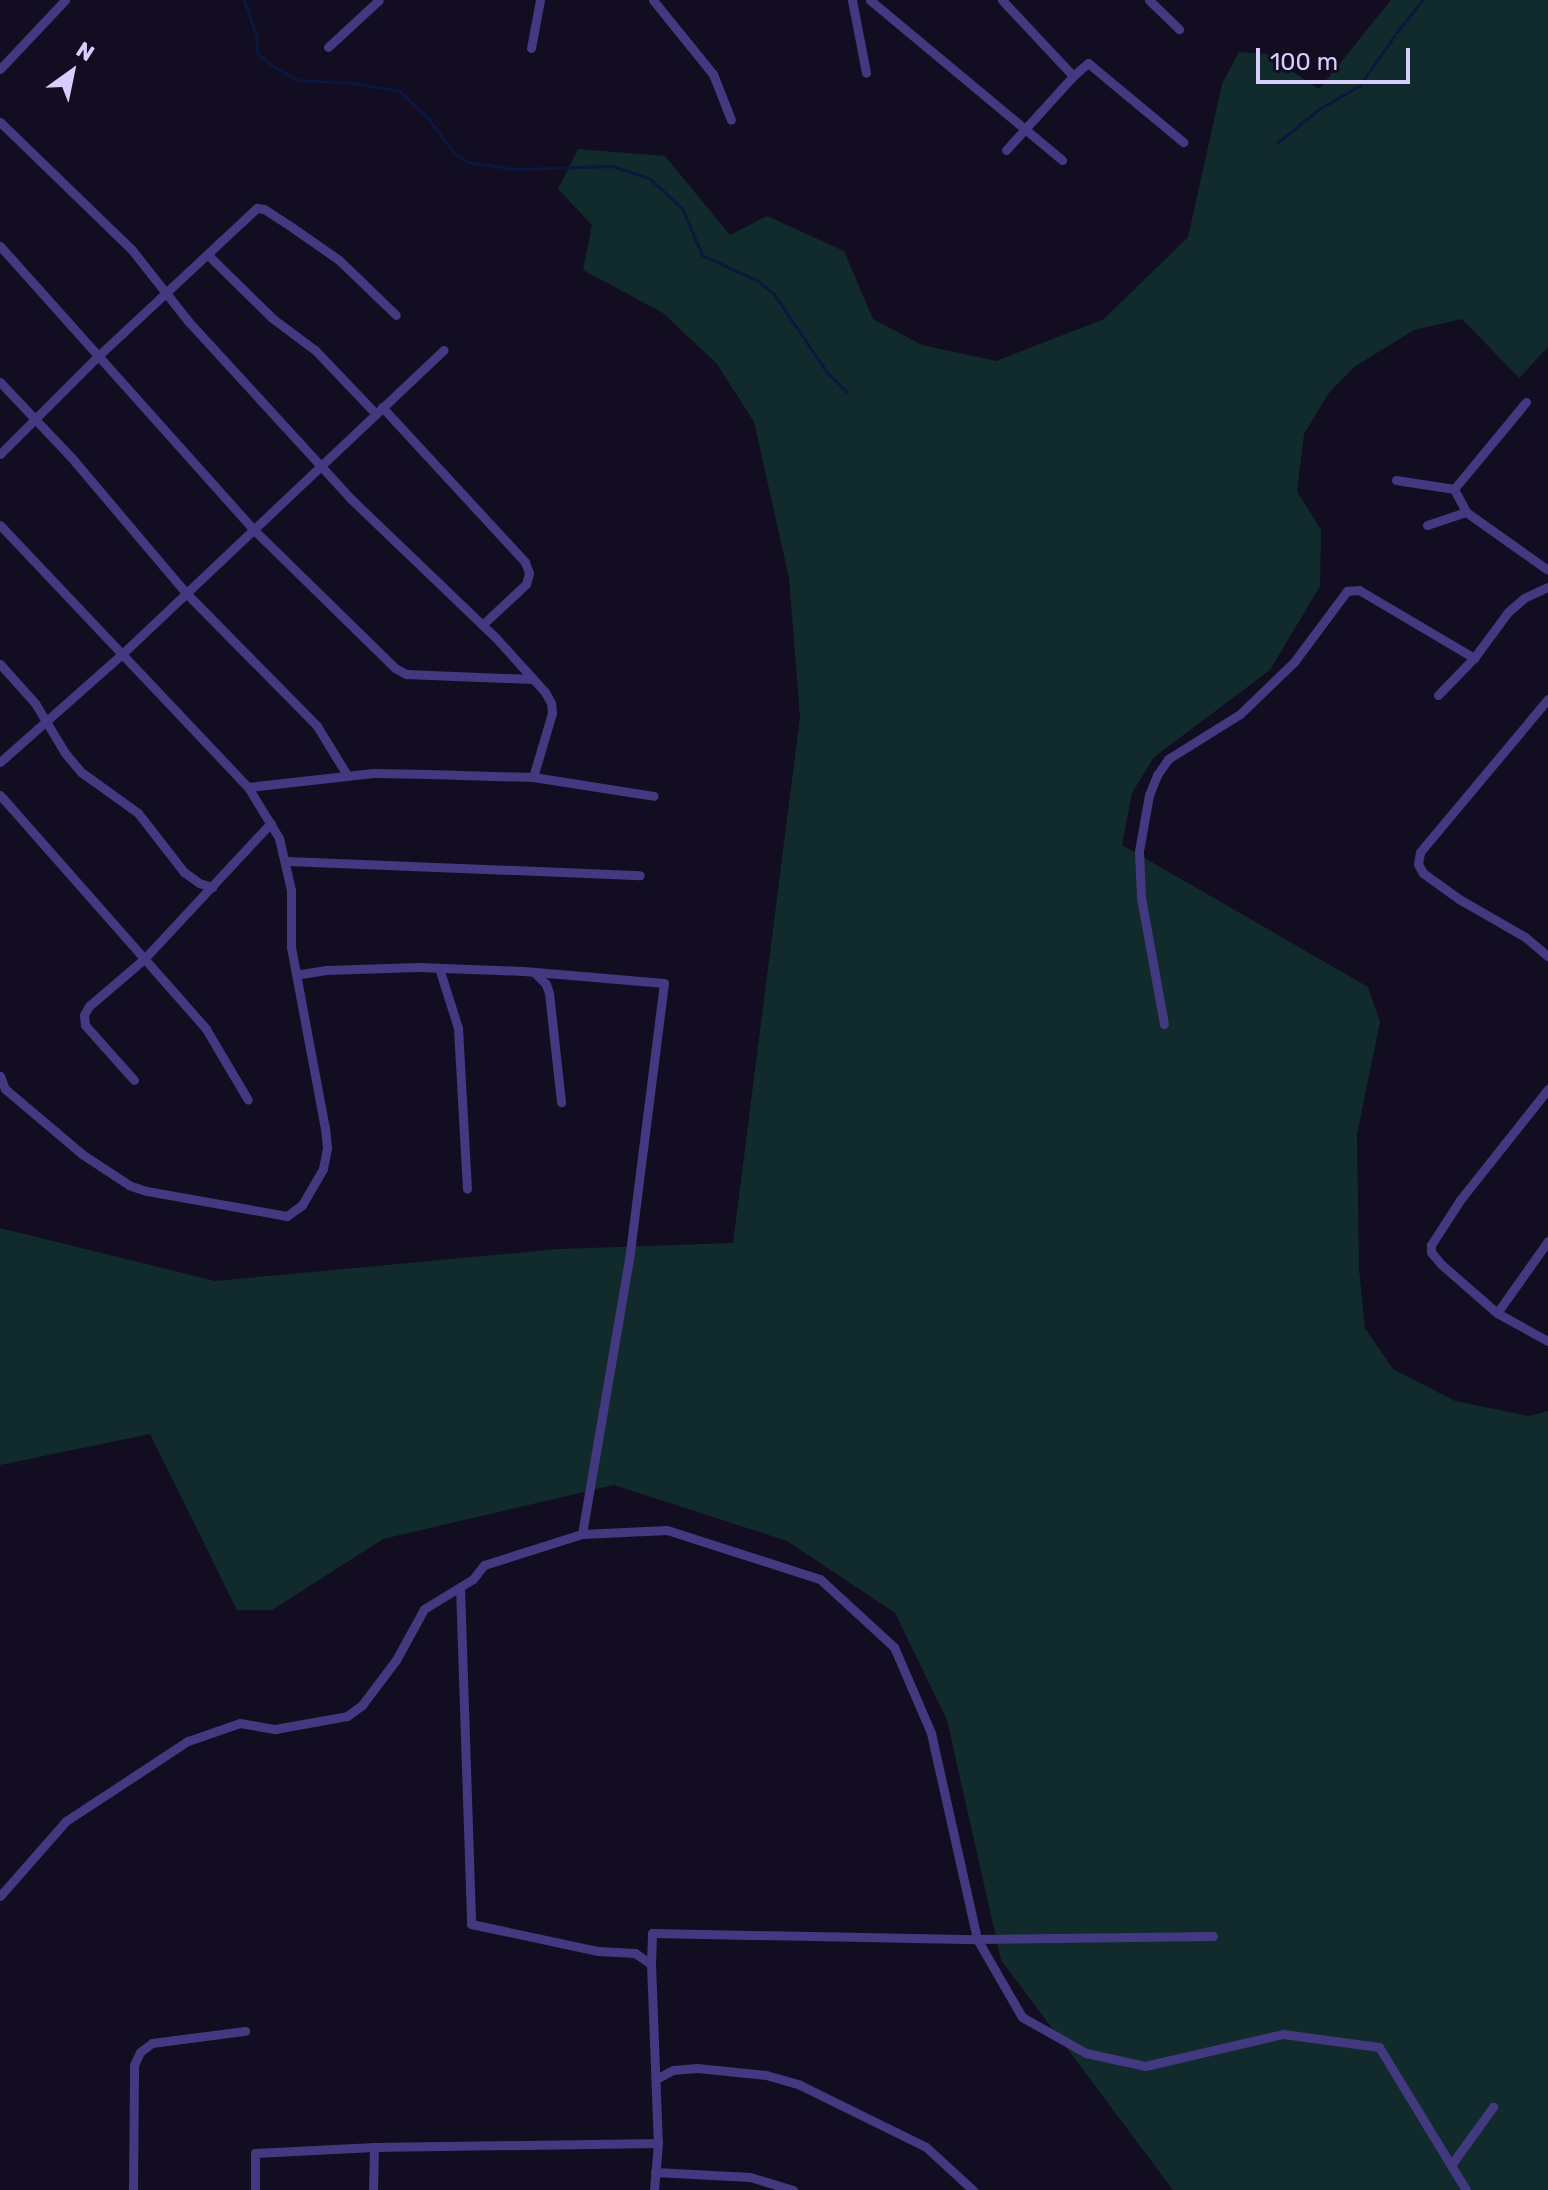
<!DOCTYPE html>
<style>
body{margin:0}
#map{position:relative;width:1548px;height:2190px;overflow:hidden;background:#130d21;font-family:Rubik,sans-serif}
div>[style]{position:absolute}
.green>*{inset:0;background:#112a2b}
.stream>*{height:3px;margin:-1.5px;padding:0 1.5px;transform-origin:1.5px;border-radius:1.5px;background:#0a183e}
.street>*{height:9px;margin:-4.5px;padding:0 4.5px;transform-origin:4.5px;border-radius:4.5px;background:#423980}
span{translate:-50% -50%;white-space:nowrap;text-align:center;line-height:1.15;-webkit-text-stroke:6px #130d21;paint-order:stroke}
.north{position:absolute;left:32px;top:32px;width:80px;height:80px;-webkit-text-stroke:6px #130d21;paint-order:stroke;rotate:33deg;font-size:22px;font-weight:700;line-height:32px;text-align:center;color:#d8cefe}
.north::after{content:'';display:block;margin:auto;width:28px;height:36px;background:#d8cefe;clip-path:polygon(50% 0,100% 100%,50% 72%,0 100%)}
.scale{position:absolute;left:1256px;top:48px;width:154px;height:36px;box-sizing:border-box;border:4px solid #d8cefe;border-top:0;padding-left:10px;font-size:24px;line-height:28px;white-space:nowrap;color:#d8cefe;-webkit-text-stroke:6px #130d21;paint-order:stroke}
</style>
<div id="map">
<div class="green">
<div style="clip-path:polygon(1391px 0,1548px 0,1548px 347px,1519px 378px,1462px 319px,1414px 330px,1354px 367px,1328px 394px,1304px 434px,1297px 491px,1321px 530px,1320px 586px,1270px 670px,1154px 757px,1132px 793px,1122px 845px,1368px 987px,1380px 1022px,1357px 1134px,1359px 1269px,1365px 1328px,1393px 1369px,1455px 1401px,1529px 1416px,1548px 1411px,1548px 2190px,1173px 2190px,1001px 1960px,947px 1720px,895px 1613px,787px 1541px,614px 1485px,383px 1539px,272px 1610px,237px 1610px,150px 1434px,0 1465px,0 1228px,215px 1281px,559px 1249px,733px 1243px,800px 717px,789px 578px,754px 422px,717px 364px,663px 313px,583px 270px,592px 225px,558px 189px,578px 149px,665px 156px,730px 235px,767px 216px,844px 251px,873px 319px,922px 345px,996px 361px,1104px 319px,1188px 237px,1222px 84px,1239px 52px,1266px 54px,1319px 89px)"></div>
</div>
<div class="stream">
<div style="left:244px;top:0;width:36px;rotate:71deg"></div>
<div style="left:256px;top:34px;width:19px;rotate:87deg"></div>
<div style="left:257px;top:53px;width:22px;rotate:39deg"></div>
<div style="left:274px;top:67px;width:27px;rotate:28deg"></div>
<div style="left:298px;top:80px;width:55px;rotate:3.1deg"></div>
<div style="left:353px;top:83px;width:47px;rotate:9.9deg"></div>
<div style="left:399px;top:91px;width:40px;rotate:43deg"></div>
<div style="left:428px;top:118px;width:44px;rotate:53.4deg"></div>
<div style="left:454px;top:153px;width:17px;rotate:33deg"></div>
<div style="left:468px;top:162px;width:47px;rotate:8.7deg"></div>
<div style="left:514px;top:169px;width:98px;rotate:-1.8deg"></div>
<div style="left:612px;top:166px;width:39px;rotate:18deg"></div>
<div style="left:649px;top:178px;width:45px;rotate:42.3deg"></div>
<div style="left:682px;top:208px;width:51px;rotate:66.9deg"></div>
<div style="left:702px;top:255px;width:62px;rotate:24.9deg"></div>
<div style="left:758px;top:281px;width:21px;rotate:39deg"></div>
<div style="left:774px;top:294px;width:97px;rotate:56deg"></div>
<div style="left:828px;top:374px;width:26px;rotate:43deg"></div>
<div style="left:1396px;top:33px;width:42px;rotate:-51.8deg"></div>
<div style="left:1277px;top:143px;width:54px;rotate:-39deg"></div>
<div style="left:1319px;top:109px;width:46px;rotate:-29.9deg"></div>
<div style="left:1359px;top:86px;width:61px;rotate:-55deg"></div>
</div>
<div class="street">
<div style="left:653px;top:0;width:95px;rotate:51deg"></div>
<div style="left:713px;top:74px;width:49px;rotate:68.6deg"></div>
<div style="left:852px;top:0;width:74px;rotate:79.1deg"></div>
<div style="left:870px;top:0;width:250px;rotate:39.8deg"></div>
<div style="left:1002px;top:0;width:104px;rotate:46.9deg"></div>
<div style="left:1073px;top:76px;width:20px;rotate:-41deg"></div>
<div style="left:1088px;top:63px;width:124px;rotate:39.7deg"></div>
<div style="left:1149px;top:0;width:42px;rotate:44deg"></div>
<div style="left:328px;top:47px;width:69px;rotate:-42.7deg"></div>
<div style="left:531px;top:48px;width:49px;rotate:-79.4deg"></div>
<div style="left:0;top:69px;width:95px;rotate:-46.7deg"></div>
<div style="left:0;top:122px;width:184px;rotate:44.1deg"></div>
<div style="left:132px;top:250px;width:90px;rotate:51.7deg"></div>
<div style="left:188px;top:321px;width:240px;rotate:47.5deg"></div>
<div style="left:350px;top:498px;width:202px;rotate:43.8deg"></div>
<div style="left:496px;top:638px;width:73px;rotate:47.8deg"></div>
<div style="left:545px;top:692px;width:13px;rotate:61deg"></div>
<div style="left:551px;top:703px;width:10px;rotate:84deg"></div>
<div style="left:552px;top:713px;width:67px;rotate:106.5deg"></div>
<div style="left:1006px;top:150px;width:100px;rotate:-47.8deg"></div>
<div style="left:0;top:246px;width:381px;rotate:48.2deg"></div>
<div style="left:254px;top:530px;width:197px;rotate:44.4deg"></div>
<div style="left:395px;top:668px;width:13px;rotate:29deg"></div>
<div style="left:406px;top:674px;width:127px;rotate:2.3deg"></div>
<div style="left:208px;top:255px;width:90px;rotate:44.5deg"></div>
<div style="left:272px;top:318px;width:54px;rotate:36.7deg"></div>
<div style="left:315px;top:350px;width:88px;rotate:46.4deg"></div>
<div style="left:0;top:382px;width:103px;rotate:46.6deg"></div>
<div style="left:71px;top:457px;width:178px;rotate:49.8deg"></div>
<div style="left:186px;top:593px;width:187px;rotate:45.4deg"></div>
<div style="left:317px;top:726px;width:57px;rotate:58.5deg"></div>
<div style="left:382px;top:407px;width:211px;rotate:47.3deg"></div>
<div style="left:525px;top:562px;width:12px;rotate:70deg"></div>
<div style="left:529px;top:573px;width:11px;rotate:105deg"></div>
<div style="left:526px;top:584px;width:60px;rotate:137deg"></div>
<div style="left:0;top:454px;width:137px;rotate:-45deg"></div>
<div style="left:97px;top:357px;width:219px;rotate:-43deg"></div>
<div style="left:257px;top:208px;width:7px;rotate:8deg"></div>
<div style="left:264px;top:209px;width:35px;rotate:33deg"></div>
<div style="left:293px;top:228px;width:56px;rotate:34.8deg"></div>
<div style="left:339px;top:260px;width:79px;rotate:44deg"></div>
<div style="left:1396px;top:480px;width:59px;rotate:8.8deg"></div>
<div style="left:1454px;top:489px;width:26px;rotate:62deg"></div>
<div style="left:1466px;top:512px;width:100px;rotate:35.3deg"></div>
<div style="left:1454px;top:489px;width:113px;rotate:-50.4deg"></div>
<div style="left:0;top:525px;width:361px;rotate:46.6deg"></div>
<div style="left:248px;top:787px;width:60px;rotate:58.7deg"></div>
<div style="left:279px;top:838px;width:53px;rotate:77deg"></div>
<div style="left:291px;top:890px;width:57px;rotate:90deg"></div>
<div style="left:291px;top:947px;width:184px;rotate:79.4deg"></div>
<div style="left:325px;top:1128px;width:20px;rotate:84deg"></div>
<div style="left:327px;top:1148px;width:21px;rotate:101deg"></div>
<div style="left:323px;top:1169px;width:42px;rotate:120.3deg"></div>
<div style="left:302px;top:1205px;width:19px;rotate:144deg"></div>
<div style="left:287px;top:1216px;width:143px;rotate:-169.9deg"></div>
<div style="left:146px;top:1191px;width:18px;rotate:-161deg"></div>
<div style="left:129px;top:1185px;width:56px;rotate:-146.6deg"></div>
<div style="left:82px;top:1154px;width:101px;rotate:-139.8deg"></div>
<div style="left:5px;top:1089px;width:14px;rotate:-111deg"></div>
<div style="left:1427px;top:525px;width:41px;rotate:-18.4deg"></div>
<div style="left:0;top:664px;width:52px;rotate:48.1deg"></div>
<div style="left:35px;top:703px;width:58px;rotate:59deg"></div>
<div style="left:65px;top:753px;width:25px;rotate:50deg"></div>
<div style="left:81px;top:772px;width:70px;rotate:35.7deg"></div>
<div style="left:138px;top:813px;width:75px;rotate:52.1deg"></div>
<div style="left:184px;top:872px;width:19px;rotate:36deg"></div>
<div style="left:199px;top:883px;width:14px;rotate:17deg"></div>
<div style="left:1438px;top:695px;width:52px;rotate:-45.8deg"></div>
<div style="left:1474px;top:658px;width:57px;rotate:-53.5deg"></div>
<div style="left:1508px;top:612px;width:21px;rotate:-41deg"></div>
<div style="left:1524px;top:598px;width:26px;rotate:-25deg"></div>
<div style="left:1548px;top:699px;width:199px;rotate:129.9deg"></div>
<div style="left:1420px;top:852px;width:12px;rotate:99deg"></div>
<div style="left:1418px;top:864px;width:10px;rotate:61deg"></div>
<div style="left:1423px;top:873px;width:44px;rotate:35.8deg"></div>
<div style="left:1459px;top:899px;width:76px;rotate:29.9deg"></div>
<div style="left:1525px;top:937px;width:30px;rotate:40deg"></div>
<div style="left:0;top:762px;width:162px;rotate:-41.5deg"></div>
<div style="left:121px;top:655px;width:444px;rotate:-43.4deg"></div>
<div style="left:248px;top:787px;width:126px;rotate:-6.4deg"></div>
<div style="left:373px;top:773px;width:56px;rotate:1deg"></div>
<div style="left:429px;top:774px;width:104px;rotate:1.7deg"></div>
<div style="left:533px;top:777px;width:122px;rotate:8.9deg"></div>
<div style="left:0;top:795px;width:312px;rotate:48.6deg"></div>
<div style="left:206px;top:1029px;width:82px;rotate:59.4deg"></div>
<div style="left:287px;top:861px;width:353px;rotate:2.3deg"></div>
<div style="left:439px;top:968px;width:63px;rotate:72.4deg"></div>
<div style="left:458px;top:1028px;width:161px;rotate:86.8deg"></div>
<div style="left:536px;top:974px;width:14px;rotate:45deg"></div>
<div style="left:546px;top:984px;width:9px;rotate:72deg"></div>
<div style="left:549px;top:993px;width:110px;rotate:83.7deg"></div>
<div style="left:1164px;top:1024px;width:129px;rotate:-100.3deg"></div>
<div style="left:1141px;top:897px;width:46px;rotate:-92.5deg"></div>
<div style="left:1139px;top:851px;width:57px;rotate:-79.9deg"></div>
<div style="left:1149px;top:795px;width:22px;rotate:-68deg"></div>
<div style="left:1157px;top:775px;width:19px;rotate:-55deg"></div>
<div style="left:1168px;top:759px;width:85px;rotate:-32deg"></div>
<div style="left:1240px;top:714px;width:75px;rotate:-43.9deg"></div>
<div style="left:1294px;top:662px;width:89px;rotate:-53.3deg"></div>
<div style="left:1347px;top:591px;width:12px;rotate:-5deg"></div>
<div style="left:1359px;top:590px;width:134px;rotate:30.6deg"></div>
<div style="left:134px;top:1080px;width:74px;rotate:-131.7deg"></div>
<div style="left:85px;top:1025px;width:10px;rotate:-96deg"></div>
<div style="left:84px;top:1015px;width:10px;rotate:-61deg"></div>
<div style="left:89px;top:1006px;width:72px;rotate:-40.5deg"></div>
<div style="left:144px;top:959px;width:186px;rotate:-47deg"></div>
<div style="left:1548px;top:1089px;width:142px;rotate:128.4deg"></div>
<div style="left:1460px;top:1200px;width:54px;rotate:122.8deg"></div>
<div style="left:1431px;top:1245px;width:7px;rotate:90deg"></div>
<div style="left:1431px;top:1252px;width:17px;rotate:50deg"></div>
<div style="left:1442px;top:1265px;width:73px;rotate:41.1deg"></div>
<div style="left:1497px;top:1313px;width:58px;rotate:28.8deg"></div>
<div style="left:1497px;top:1313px;width:88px;rotate:-54.7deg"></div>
<div style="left:582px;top:1534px;width:85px;rotate:-2.7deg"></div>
<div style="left:667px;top:1530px;width:161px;rotate:17.8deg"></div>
<div style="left:820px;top:1579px;width:100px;rotate:42.6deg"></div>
<div style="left:894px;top:1647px;width:94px;rotate:66.7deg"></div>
<div style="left:931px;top:1733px;width:211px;rotate:77.4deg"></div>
<div style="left:977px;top:1939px;width:90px;rotate:60deg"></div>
<div style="left:1022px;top:2017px;width:73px;rotate:29.4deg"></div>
<div style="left:1086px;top:2053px;width:60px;rotate:12.4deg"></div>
<div style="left:1145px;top:2066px;width:142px;rotate:-13.1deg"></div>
<div style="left:1283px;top:2034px;width:97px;rotate:7.7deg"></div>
<div style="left:1379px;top:2047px;width:167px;rotate:58.7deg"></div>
<div style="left:460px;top:1587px;width:337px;rotate:88.1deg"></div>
<div style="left:471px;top:1924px;width:130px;rotate:12deg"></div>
<div style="left:598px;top:1951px;width:37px;rotate:3deg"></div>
<div style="left:635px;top:1953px;width:19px;rotate:35deg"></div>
<div style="left:651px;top:1964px;width:179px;rotate:87.8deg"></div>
<div style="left:658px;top:2143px;width:47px;rotate:94.9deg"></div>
<div style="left:0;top:1896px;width:100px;rotate:-48.7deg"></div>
<div style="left:66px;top:1821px;width:146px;rotate:-33.3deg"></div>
<div style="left:188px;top:1741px;width:55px;rotate:-19.1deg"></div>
<div style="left:240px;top:1723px;width:36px;rotate:10deg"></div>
<div style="left:275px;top:1729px;width:73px;rotate:-10.2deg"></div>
<div style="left:347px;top:1716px;width:19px;rotate:-36deg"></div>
<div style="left:362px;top:1705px;width:56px;rotate:-52.9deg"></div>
<div style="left:396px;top:1660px;width:58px;rotate:-61.2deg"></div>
<div style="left:424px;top:1609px;width:57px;rotate:-31.5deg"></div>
<div style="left:473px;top:1579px;width:18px;rotate:-52deg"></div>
<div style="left:484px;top:1565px;width:103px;rotate:-17.6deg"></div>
<div style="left:582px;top:1534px;width:286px;rotate:-80.3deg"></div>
<div style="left:630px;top:1252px;width:271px;rotate:-82.8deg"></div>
<div style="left:664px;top:983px;width:141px;rotate:-175.1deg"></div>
<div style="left:524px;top:971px;width:106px;rotate:-177.8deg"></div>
<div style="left:418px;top:967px;width:92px;rotate:178.1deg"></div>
<div style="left:326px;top:970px;width:30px;rotate:171deg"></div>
<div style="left:651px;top:1964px;width:31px;rotate:-88deg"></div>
<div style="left:652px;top:1933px;width:325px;rotate:1.1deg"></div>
<div style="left:977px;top:1939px;width:236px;rotate:-0.7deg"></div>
<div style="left:656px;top:2079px;width:19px;rotate:-28deg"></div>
<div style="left:673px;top:2070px;width:24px;rotate:-5deg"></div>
<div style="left:697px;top:2068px;width:69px;rotate:5.8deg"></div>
<div style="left:766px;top:2075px;width:35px;rotate:16deg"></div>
<div style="left:800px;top:2085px;width:140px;rotate:26.2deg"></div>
<div style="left:926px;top:2147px;width:64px;rotate:42.5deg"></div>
<div style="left:1451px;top:2165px;width:72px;rotate:-54.1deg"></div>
<div style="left:655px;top:2172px;width:95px;rotate:3deg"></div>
<div style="left:750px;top:2177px;width:45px;rotate:16.8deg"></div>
<div style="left:133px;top:2190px;width:125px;rotate:-89.5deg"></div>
<div style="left:134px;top:2065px;width:14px;rotate:-65deg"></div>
<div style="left:140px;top:2052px;width:15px;rotate:-37deg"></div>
<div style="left:152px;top:2043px;width:94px;rotate:-7.4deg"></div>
<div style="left:255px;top:2190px;width:37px;rotate:-90deg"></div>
<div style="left:255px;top:2153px;width:119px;rotate:-2.9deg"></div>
<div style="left:374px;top:2147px;width:284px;rotate:-0.8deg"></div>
<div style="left:373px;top:2190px;width:43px;rotate:-88.7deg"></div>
</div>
<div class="north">N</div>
<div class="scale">100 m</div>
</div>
